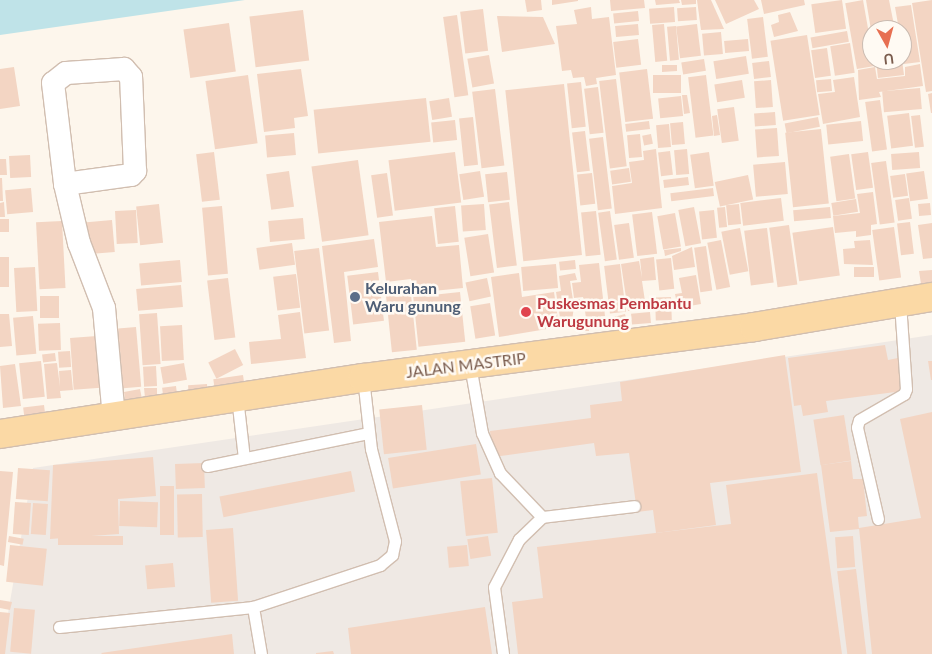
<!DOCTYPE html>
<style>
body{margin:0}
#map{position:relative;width:932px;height:654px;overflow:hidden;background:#fdf6ec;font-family:Lato,sans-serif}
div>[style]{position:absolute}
.industrial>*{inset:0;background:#efe9e4}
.water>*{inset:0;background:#bfe3e8}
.building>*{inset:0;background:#f3d5c3;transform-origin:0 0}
.roads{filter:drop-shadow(1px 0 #d1beb0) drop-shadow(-1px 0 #d1beb0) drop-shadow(0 1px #d1beb0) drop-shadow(0 -1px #d1beb0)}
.service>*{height:11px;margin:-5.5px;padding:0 5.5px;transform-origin:5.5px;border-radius:5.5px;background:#fff}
.minor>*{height:22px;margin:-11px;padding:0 11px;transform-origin:11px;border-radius:11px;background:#fff}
.primary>*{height:28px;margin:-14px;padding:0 14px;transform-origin:14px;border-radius:14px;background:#fbd9a5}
.dots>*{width:14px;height:14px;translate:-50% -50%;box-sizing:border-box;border:2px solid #fffaf3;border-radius:50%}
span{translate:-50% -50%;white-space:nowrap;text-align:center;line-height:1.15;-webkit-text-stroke:5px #fffaf3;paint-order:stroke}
.service-label{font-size:16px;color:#4e5e75;font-weight:700}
.left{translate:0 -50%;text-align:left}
.health-label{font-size:16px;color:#be3a42;font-weight:700}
.street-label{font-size:16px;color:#7a5c4d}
.north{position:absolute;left:862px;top:20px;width:50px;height:50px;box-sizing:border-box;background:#fffaf3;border:1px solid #cabbb1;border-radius:50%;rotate:173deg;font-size:14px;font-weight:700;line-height:20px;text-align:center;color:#7a5c4d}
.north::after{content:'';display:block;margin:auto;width:18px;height:22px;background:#e76f51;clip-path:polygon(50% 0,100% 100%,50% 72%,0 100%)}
</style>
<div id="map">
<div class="industrial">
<div style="clip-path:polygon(932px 335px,932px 654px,1px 654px,33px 468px)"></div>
</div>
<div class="water">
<div style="clip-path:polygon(0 0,245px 0,0 35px)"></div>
</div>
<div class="building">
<div style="clip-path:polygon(525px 0,541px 0,542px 10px,527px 12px)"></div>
<div style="clip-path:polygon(552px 0,578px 0,578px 1px,552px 5px)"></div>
<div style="clip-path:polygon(610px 0,644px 0,645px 8px,611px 11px)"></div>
<div style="clip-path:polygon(655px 0,679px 0,680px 3px,656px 5px)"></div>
<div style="clip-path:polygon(681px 0,696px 0,696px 4px,682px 5px)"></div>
<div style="clip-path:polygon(697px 0,711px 0,724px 29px,701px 30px)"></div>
<div style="clip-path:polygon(715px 0,754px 0,759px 9px,726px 24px)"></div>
<div style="clip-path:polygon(761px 0,804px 0,805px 5px,764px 14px)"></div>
<div style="left:842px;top:0;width:29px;height:31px;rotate:82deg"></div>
<div style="left:863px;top:0;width:67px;height:18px;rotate:80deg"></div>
<div style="clip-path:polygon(866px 0,889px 0,895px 30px,871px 30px)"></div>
<div style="clip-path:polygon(932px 0,932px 91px,926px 92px,912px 3px)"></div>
<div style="clip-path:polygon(911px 5px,920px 62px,904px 64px,902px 30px,899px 30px,895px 7px)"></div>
<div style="clip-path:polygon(591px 7px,592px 19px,609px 17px,616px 75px,596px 78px,597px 84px,586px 86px,584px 77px,573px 78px,571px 70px,562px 71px,556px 26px,577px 24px,574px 10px)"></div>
<div style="left:674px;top:7px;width:15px;height:25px;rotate:86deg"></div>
<div style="left:696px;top:7px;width:13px;height:19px;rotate:86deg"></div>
<div style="left:483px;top:9px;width:42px;height:23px;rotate:83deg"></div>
<div style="left:303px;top:10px;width:51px;height:54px;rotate:83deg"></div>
<div style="left:638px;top:11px;width:10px;height:25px;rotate:84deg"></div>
<div style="clip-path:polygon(790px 12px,798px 31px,774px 37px,771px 25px,779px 22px,778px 15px)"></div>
<div style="left:457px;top:15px;width:81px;height:14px;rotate:82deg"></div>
<div style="clip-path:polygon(497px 16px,543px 17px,555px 44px,502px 52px)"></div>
<div style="left:763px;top:17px;width:40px;height:16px;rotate:83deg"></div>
<div style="left:229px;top:23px;width:49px;height:46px;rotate:82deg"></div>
<div style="left:638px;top:24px;width:11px;height:23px;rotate:85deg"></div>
<div style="left:664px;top:24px;width:37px;height:12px;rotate:85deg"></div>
<div style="left:697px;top:24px;width:32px;height:21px;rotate:83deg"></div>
<div style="left:676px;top:26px;width:34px;height:9px;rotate:85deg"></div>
<div style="left:847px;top:31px;width:11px;height:37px;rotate:80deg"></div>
<div style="left:721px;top:32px;width:22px;height:19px;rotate:85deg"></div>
<div style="left:807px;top:35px;width:81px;height:37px;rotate:81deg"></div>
<div style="left:638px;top:39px;width:26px;height:25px;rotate:83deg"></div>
<div style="left:748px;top:39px;width:12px;height:24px;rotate:85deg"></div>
<div style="left:850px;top:43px;width:30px;height:20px;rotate:81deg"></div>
<div style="left:827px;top:48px;width:28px;height:16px;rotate:82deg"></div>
<div style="left:489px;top:55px;width:29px;height:22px;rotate:80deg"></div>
<div style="left:746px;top:56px;width:18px;height:33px;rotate:81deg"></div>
<div style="left:704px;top:59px;width:12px;height:23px;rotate:81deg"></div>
<div style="clip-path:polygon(876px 60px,902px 60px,904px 75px,878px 78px)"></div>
<div style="left:769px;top:61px;width:16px;height:17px;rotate:83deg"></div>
<div style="clip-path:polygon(920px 64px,923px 86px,879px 92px,881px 97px,859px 100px,858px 70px,875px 67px,877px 79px,905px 76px,905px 67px)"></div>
<div style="clip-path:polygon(662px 65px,677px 65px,677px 71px,662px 72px)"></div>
<div style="clip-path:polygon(14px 67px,20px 106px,0 109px,0 69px)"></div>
<div style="clip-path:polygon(301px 69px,308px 116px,294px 118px,295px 128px,264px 132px,257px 74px)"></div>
<div style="left:647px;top:69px;width:50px;height:28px;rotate:83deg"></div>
<div style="left:248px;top:75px;width:69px;height:43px;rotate:82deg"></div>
<div style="left:681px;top:75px;width:18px;height:28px;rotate:90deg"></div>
<div style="left:706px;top:75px;width:61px;height:18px;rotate:83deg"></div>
<div style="clip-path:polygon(854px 77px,860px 117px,823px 124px,818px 94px,835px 92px,833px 80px)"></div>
<div style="left:616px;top:79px;width:88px;height:17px;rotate:83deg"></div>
<div style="left:831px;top:79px;width:12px;height:15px;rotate:85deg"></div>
<div style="left:742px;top:80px;width:18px;height:28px;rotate:81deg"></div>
<div style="left:771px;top:80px;width:27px;height:17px;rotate:86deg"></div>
<div style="left:581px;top:82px;width:45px;height:14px;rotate:84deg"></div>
<div style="left:564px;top:84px;width:172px;height:59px;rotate:84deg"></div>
<div style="left:598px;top:87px;width:46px;height:14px;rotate:83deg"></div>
<div style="left:920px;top:88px;width:21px;height:38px;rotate:85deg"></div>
<div style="left:495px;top:89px;width:77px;height:23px;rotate:83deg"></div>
<div style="clip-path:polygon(932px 93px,932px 113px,931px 113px,928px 94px)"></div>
<div style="clip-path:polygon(682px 95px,687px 95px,690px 113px,684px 114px)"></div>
<div style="left:681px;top:96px;width:20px;height:23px;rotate:84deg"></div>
<div style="left:426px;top:98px;width:44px;height:113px;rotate:84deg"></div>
<div style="left:449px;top:98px;width:19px;height:20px;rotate:81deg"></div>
<div style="left:880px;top:100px;width:50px;height:15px;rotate:82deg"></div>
<div style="left:734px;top:107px;width:34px;height:17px;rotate:82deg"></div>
<div style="left:775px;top:112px;width:13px;height:21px;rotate:86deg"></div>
<div style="left:909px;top:113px;width:33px;height:22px;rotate:83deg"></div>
<div style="clip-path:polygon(717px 115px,720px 135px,714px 136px,712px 116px)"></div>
<div style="left:920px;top:115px;width:32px;height:9px;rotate:83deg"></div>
<div style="left:473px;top:117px;width:48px;height:14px;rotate:84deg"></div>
<div style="left:818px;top:117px;width:10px;height:34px;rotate:79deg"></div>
<div style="left:455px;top:120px;width:20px;height:24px;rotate:84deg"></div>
<div style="left:649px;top:121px;width:8px;height:24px;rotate:83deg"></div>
<div style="left:861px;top:121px;width:20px;height:35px;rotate:84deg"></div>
<div style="left:683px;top:122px;width:22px;height:13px;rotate:85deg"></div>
<div style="left:669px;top:124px;width:23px;height:13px;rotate:85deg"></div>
<div style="left:777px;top:128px;width:28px;height:22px;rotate:86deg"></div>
<div style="left:821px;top:129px;width:75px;height:36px;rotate:84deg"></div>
<div style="left:585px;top:131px;width:40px;height:13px;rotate:83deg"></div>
<div style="left:294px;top:133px;width:22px;height:29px;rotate:85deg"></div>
<div style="left:640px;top:134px;width:23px;height:13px;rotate:85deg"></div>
<div style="left:651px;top:134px;width:10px;height:9px;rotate:79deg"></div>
<div style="left:603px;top:137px;width:72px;height:14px;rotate:83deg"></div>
<div style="clip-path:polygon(656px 149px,662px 208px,615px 214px,612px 186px,632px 183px,629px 162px,644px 160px,643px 151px)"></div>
<div style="left:687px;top:149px;width:25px;height:13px;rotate:85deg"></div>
<div style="left:670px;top:151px;width:24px;height:12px;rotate:83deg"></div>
<div style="left:214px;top:152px;width:48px;height:18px;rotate:83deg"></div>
<div style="left:455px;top:152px;width:51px;height:67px;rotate:83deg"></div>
<div style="left:709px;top:152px;width:34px;height:19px;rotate:82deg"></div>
<div style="left:868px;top:152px;width:36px;height:17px;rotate:82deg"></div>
<div style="left:919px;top:152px;width:16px;height:28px;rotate:86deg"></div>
<div style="left:849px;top:154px;width:45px;height:19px;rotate:82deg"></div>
<div style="left:30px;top:155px;width:22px;height:21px;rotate:87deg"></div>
<div style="clip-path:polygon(0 159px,6px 159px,7px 175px,0 175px)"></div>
<div style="left:358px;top:160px;width:76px;height:47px;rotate:82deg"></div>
<div style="left:886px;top:161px;width:62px;height:15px;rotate:82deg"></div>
<div style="left:785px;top:162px;width:32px;height:32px;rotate:85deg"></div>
<div style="left:629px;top:168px;width:14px;height:19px;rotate:82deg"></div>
<div style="left:289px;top:171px;width:36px;height:23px;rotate:82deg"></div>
<div style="left:480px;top:171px;width:26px;height:21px;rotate:81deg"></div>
<div style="left:924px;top:171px;width:28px;height:18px;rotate:82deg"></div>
<div style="left:507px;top:172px;width:28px;height:22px;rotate:84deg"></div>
<div style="left:387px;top:173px;width:43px;height:16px;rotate:82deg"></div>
<div style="left:592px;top:173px;width:31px;height:15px;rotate:84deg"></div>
<div style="left:905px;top:174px;width:22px;height:15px;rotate:82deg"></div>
<div style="left:748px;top:175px;width:25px;height:34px;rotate:78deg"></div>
<div style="left:688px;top:177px;width:8px;height:25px;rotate:83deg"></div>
<div style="clip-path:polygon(0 178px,2px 178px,3px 201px,0 201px)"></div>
<div style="left:31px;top:188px;width:24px;height:26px;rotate:85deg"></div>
<div style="left:713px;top:188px;width:8px;height:43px;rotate:83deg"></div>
<div style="clip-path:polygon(873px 192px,877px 224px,871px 225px,871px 235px,856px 237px,856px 231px,835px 233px,833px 216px,860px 213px,857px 194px)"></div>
<div style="left:781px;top:198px;width:23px;height:41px;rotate:83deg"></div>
<div style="left:909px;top:198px;width:21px;height:14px;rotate:82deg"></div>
<div style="left:856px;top:199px;width:13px;height:25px;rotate:81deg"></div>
<div style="clip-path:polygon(4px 202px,5px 217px,0 217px,0 203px)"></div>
<div style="left:509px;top:202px;width:64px;height:20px;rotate:83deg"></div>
<div style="left:930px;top:203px;width:12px;height:12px;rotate:85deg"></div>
<div style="left:159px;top:204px;width:39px;height:23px;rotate:84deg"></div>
<div style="left:484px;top:204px;width:26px;height:23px;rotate:86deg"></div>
<div style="left:739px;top:204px;width:20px;height:13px;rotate:84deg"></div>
<div style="left:222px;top:206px;width:68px;height:20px;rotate:85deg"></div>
<div style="left:455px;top:206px;width:36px;height:21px;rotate:84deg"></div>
<div style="left:694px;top:207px;width:37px;height:16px;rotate:79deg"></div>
<div style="left:725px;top:207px;width:20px;height:8px;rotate:84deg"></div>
<div style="left:830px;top:207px;width:11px;height:37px;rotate:85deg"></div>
<div style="left:136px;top:210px;width:33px;height:21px;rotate:87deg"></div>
<div style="left:714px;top:210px;width:28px;height:15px;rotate:84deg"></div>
<div style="left:596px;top:211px;width:44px;height:15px;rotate:84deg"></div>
<div style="left:610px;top:211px;width:49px;height:12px;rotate:82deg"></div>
<div style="left:652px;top:212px;width:42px;height:20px;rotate:83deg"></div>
<div style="left:675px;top:213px;width:34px;height:18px;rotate:80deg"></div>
<div style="clip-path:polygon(432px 216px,436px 247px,459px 245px,463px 288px,413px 293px,411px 279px,386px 282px,379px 222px)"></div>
<div style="left:303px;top:218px;width:21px;height:35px;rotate:85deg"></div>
<div style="left:9px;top:219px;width:13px;height:9px;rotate:90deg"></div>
<div style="left:112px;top:220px;width:32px;height:28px;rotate:85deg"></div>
<div style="left:62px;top:221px;width:67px;height:26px;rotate:87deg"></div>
<div style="left:910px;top:222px;width:32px;height:13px;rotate:83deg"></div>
<div style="left:629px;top:223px;width:35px;height:15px;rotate:82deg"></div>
<div style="clip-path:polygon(932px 223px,932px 258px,923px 259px,918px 225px)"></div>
<div style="left:789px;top:225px;width:60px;height:20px;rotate:82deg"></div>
<div style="left:833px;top:227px;width:49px;height:41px;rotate:82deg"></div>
<div style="left:894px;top:227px;width:51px;height:22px;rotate:82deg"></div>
<div style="left:740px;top:228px;width:44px;height:19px;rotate:79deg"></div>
<div style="left:767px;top:228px;width:55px;height:23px;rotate:83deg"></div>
<div style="left:488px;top:234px;width:39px;height:24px;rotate:81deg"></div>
<div style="clip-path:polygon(374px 239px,378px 267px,344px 272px,351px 341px,334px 343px,322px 246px)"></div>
<div style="left:721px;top:240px;width:48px;height:14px;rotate:79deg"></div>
<div style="clip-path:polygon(870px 240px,873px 265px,844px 264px,843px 249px,855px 248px,854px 241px)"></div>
<div style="left:292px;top:243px;width:22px;height:36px;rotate:82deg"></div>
<div style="left:706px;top:246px;width:45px;height:12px;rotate:82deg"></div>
<div style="clip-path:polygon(692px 247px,695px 267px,674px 270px,672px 256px)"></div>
<div style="left:319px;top:248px;width:83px;height:25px;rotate:83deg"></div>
<div style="clip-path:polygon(681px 248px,681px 251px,665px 256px,664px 250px)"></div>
<div style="left:0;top:257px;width:9px;height:30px"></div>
<div style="clip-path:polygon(654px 257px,656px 280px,642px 281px,646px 308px,628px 311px,621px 264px,639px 261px,642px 278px,640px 259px)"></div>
<div style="left:671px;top:258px;width:31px;height:15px;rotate:84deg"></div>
<div style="left:180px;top:260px;width:22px;height:41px;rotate:85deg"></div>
<div style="left:575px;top:260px;width:9px;height:16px;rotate:84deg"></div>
<div style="clip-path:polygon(599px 263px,605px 316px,586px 318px,583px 297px,574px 298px,572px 283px,581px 282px,579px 265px)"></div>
<div style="left:556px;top:264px;width:24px;height:35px;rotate:85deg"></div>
<div style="left:620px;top:264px;width:48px;height:16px;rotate:83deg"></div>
<div style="left:35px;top:267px;width:44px;height:21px;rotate:87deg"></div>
<div style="left:874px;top:267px;width:10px;height:20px;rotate:90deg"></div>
<div style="clip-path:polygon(932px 270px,932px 282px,921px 284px,919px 271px)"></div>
<div style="left:378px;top:272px;width:49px;height:31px;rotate:83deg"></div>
<div style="clip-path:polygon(519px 273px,522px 297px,554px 292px,559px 327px,499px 337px,491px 277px)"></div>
<div style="clip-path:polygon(575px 273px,577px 280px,570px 281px,573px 300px,580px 299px,581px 303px,574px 306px,572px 321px,561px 324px,556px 292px,561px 291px,559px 276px)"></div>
<div style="left:296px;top:274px;width:34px;height:23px;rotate:83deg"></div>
<div style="clip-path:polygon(696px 275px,701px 304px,678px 308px,675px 294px,682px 293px,679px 278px)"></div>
<div style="left:228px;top:278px;width:60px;height:21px;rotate:83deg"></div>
<div style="left:487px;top:278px;width:19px;height:22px;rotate:78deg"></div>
<div style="left:181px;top:285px;width:22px;height:45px;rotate:85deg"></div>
<div style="left:410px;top:285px;width:65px;height:25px;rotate:84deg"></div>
<div style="left:460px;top:292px;width:50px;height:47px;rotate:84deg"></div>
<div style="left:40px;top:296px;width:19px;height:22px"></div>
<div style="left:671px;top:297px;width:23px;height:16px;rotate:88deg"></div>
<div style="left:490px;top:303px;width:33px;height:20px;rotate:81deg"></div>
<div style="clip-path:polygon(300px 312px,306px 358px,251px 364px,249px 342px,281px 339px,278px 315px)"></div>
<div style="left:650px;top:312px;width:11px;height:19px;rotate:85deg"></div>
<div style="left:157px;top:313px;width:51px;height:18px;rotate:86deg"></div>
<div style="clip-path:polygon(0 314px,9px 314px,12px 346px,0 347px)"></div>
<div style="left:625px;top:314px;width:11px;height:18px;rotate:75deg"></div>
<div style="left:33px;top:316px;width:38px;height:20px;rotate:85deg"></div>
<div style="left:575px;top:322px;width:14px;height:9px"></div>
<div style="left:60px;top:323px;width:27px;height:22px;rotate:88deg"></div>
<div style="left:182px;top:325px;width:35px;height:22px;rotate:87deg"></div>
<div style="left:136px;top:327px;width:60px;height:18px;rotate:85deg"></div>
<div style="left:97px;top:336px;width:52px;height:27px;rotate:86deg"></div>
<div style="clip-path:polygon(885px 345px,888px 360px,898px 358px,903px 391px,826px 401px,828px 412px,803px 416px,801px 405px,794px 406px,788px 358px)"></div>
<div style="left:235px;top:349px;width:18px;height:30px;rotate:63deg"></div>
<div style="left:70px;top:351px;width:16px;height:12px;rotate:86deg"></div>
<div style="left:55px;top:353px;width:8px;height:13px;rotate:83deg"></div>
<div style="clip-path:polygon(785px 355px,801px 472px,710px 483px,716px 525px,656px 533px,653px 510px,637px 512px,629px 453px,596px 456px,594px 443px,493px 457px,490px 431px,591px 418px,590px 405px,622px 401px,620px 382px)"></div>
<div style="left:41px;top:361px;width:36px;height:22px;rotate:84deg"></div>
<div style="clip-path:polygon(928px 361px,932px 361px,932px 380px,931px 380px)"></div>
<div style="clip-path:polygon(57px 363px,60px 387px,59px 371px,71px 370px,73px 390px,60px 391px,61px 398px,47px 399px,44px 364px)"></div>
<div style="left:184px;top:363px;width:17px;height:24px;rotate:80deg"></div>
<div style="clip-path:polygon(15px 364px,21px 406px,3px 408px,0 366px)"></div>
<div style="left:156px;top:366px;width:20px;height:13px;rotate:87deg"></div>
<div style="left:243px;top:375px;width:15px;height:30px;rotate:82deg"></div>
<div style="left:207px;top:384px;width:14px;height:19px;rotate:86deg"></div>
<div style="left:176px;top:386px;width:8px;height:14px;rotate:83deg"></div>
<div style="clip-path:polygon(144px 388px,157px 388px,157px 397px,145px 398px)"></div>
<div style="clip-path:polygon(140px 389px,142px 399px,125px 401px,124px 392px)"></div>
<div style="left:44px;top:405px;width:16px;height:21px;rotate:83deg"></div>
<div style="left:422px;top:405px;width:45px;height:43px;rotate:84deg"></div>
<div style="clip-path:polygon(932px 412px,932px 654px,872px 654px,859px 528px,921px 518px,900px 419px)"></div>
<div style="left:844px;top:415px;width:46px;height:31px;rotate:81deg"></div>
<div style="left:476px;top:444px;width:31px;height:89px;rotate:81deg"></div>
<div style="clip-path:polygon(153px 457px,156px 496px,118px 499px,119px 534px,50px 539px,53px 465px)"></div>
<div style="clip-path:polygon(851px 461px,853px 479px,863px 479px,867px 516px,858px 517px,859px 529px,830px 532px,821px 465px)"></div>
<div style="left:204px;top:463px;width:25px;height:29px;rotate:88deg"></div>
<div style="left:18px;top:468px;width:32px;height:31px;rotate:4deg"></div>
<div style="clip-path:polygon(0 471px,13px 472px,4px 566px,0 565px)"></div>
<div style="left:351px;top:471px;width:21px;height:134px;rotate:79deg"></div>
<div style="clip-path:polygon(817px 473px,842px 654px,518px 654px,512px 602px,543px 598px,537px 547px,731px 524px,726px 485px)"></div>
<div style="left:492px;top:478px;width:55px;height:32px;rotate:84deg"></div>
<div style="left:160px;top:486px;width:14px;height:49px"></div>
<div style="left:202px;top:494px;width:43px;height:25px;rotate:89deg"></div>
<div style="left:120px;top:501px;width:38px;height:25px;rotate:2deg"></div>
<div style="left:15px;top:502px;width:16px;height:32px;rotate:4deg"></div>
<div style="left:33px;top:503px;width:15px;height:31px;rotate:4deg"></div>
<div style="left:233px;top:528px;width:73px;height:27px;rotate:86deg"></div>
<div style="left:9px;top:536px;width:15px;height:6px;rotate:11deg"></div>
<div style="left:123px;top:536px;width:9px;height:65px;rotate:90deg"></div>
<div style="left:488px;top:536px;width:20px;height:21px;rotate:81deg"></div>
<div style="left:853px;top:536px;width:31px;height:18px;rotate:86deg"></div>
<div style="left:10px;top:545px;width:37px;height:37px;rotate:6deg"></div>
<div style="left:467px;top:545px;width:21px;height:20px;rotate:85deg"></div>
<div style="left:173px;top:563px;width:24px;height:28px;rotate:85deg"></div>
<div style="left:856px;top:569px;width:86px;height:19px;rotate:83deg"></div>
<div style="clip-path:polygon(0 600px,12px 602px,10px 610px,0 608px)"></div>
<div style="clip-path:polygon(485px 607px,492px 654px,351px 654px,348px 628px)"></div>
<div style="left:14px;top:608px;width:21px;height:44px;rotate:5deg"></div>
<div style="clip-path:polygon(0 612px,10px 613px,5px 654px,0 654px)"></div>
<div style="clip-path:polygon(232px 634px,234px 654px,102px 654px,101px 653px)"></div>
<div style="clip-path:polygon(333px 651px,334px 654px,316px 654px,316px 653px)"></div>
</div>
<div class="roads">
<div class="service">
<div style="left:470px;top:365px;width:69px;rotate:80deg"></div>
<div style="left:482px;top:433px;width:44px;rotate:65.8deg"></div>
<div style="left:500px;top:473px;width:61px;rotate:46.3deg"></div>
<div style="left:542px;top:517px;width:32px;rotate:136deg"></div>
<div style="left:519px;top:539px;width:54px;rotate:117.5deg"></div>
<div style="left:494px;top:587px;width:68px;rotate:82.3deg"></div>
<div style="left:237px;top:397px;width:61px;rotate:83.5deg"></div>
<div style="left:207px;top:466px;width:164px;rotate:-11.6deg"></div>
<div style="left:542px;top:517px;width:93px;rotate:-6.8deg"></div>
<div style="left:878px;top:519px;width:94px;rotate:-102.9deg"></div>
<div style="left:857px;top:427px;width:7px;rotate:-74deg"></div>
<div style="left:859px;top:420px;width:52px;rotate:-30deg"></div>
<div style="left:904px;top:394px;width:5px;rotate:-68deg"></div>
<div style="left:906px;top:389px;width:86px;rotate:-94deg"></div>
<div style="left:59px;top:627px;width:195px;rotate:-5.9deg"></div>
<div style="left:261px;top:654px;width:48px;rotate:-99.7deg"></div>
<div style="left:253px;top:607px;width:134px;rotate:-18.3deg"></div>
<div style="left:380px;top:565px;width:16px;rotate:-40deg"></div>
<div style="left:392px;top:555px;width:14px;rotate:-78deg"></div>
<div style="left:395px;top:541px;width:95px;rotate:-104.6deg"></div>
<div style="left:371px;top:449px;width:71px;rotate:-96.4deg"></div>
</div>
<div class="minor">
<div style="left:65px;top:184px;width:67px;rotate:-7.8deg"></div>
<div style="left:131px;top:175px;width:6px;rotate:-45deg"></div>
<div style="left:135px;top:171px;width:94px;rotate:-92.4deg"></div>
<div style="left:131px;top:77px;width:11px;rotate:-131deg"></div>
<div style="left:124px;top:69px;width:58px;rotate:176.1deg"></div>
<div style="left:66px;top:73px;width:16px;rotate:142deg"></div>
<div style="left:53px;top:83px;width:102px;rotate:83.2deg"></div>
<div style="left:65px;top:184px;width:61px;rotate:76.7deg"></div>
<div style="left:79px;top:243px;width:70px;rotate:69deg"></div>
<div style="left:104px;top:308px;width:109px;rotate:84.8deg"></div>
</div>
<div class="primary">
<div style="left:0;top:434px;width:367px;rotate:-8.8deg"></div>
<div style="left:363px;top:378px;width:394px;rotate:-7.4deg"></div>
<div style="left:754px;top:327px;width:181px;rotate:-9.6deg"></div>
</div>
</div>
<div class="dots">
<div style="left:355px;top:297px;background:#5c6f8a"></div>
<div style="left:526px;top:312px;background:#e0444e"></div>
</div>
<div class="service-label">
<span class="left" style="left:365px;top:297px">Kelurahan<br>Waru gunung</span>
</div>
<div class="health-label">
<span class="left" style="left:537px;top:312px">Puskesmas Pembantu<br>Warugunung</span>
</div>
<div class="street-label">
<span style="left:466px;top:365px;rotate:-7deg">JALAN MASTRIP</span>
</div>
<div class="north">U</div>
</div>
